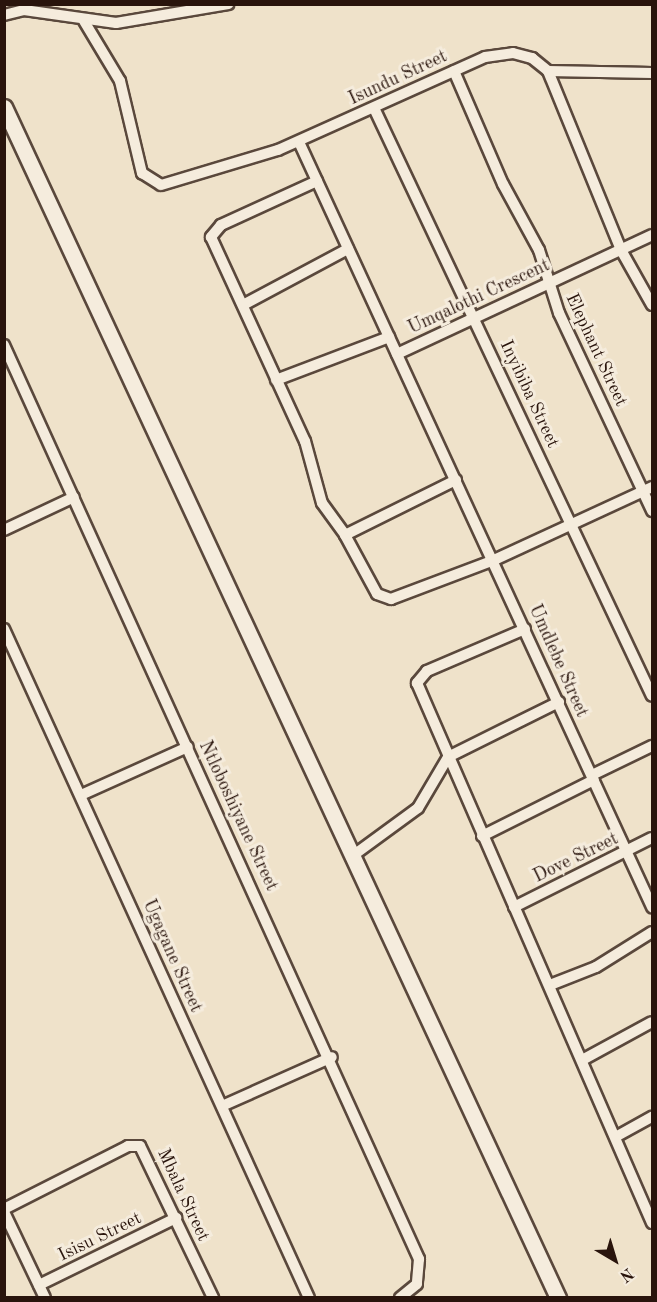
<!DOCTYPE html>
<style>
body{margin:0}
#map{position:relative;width:657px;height:1302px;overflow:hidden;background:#efe2ca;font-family:"Old Standard TT",serif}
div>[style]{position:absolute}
.roads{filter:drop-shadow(2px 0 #5a483c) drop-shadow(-2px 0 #5a483c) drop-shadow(0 2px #5a483c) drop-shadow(0 -2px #5a483c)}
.street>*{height:10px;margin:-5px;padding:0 5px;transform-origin:5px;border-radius:5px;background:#f5ecdd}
.secondary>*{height:15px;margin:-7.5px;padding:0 7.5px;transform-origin:7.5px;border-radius:7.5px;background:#f5ecdd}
span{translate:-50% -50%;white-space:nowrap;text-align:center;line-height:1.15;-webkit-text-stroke:6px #f5ecdd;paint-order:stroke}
.street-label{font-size:18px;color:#29140c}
.frame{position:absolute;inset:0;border:6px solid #29140c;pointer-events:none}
.north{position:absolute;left:585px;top:1230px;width:60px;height:60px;-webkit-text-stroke:4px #f5ecdd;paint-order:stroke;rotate:142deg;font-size:16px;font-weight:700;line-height:24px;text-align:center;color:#29140c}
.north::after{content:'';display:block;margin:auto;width:21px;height:27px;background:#29140c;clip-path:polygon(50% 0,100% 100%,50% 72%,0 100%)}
</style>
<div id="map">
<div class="roads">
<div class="street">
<div style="left:4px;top:15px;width:21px;rotate:-14deg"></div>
<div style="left:24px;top:10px;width:93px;rotate:8deg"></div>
<div style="left:116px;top:23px;width:114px;rotate:-9.6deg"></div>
<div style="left:84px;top:21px;width:70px;rotate:59deg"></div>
<div style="left:120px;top:81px;width:95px;rotate:76.6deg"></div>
<div style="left:142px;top:173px;width:22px;rotate:32deg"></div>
<div style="left:161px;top:185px;width:122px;rotate:-16.7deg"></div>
<div style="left:278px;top:150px;width:227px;rotate:-24.2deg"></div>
<div style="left:485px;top:57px;width:28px;rotate:-8deg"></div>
<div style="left:513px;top:53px;width:20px;rotate:15deg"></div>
<div style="left:532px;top:58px;width:21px;rotate:39deg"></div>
<div style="left:548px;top:71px;width:193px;rotate:67.8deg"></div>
<div style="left:621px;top:250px;width:63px;rotate:60.6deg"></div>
<div style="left:454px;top:71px;width:123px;rotate:66.6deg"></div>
<div style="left:503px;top:184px;width:75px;rotate:61.4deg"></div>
<div style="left:539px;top:250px;width:66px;rotate:72.4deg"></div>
<div style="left:559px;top:313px;width:219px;rotate:64.8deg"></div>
<div style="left:548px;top:71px;width:104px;rotate:1.1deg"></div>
<div style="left:374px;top:108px;width:650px;rotate:64.7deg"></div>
<div style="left:299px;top:142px;width:843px;rotate:65.23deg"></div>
<div style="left:317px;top:181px;width:106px;rotate:155.4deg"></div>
<div style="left:221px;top:225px;width:16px;rotate:130deg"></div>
<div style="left:211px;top:237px;width:225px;rotate:65.3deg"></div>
<div style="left:305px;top:441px;width:64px;rotate:74.7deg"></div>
<div style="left:322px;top:503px;width:39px;rotate:54deg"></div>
<div style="left:345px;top:535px;width:124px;rotate:-26.4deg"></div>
<div style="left:243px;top:305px;width:119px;rotate:-28.1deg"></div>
<div style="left:4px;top:345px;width:1004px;rotate:65.58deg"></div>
<div style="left:419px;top:1259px;width:25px;rotate:95deg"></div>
<div style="left:417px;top:1284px;width:22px;rotate:141deg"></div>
<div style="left:397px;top:354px;width:281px;rotate:-25deg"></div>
<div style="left:276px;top:380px;width:121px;rotate:-20.8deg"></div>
<div style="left:4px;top:530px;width:77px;rotate:-25.2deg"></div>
<div style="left:345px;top:535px;width:67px;rotate:61.5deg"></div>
<div style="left:377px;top:594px;width:15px;rotate:20deg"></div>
<div style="left:391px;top:599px;width:110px;rotate:-20.7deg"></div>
<div style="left:494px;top:560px;width:174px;rotate:-24.8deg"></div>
<div style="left:4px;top:629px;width:735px;rotate:65.49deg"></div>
<div style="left:525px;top:629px;width:107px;rotate:156.8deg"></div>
<div style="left:427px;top:671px;width:16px;rotate:130deg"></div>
<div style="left:417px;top:683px;width:589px;rotate:66.48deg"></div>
<div style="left:592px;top:775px;width:67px;rotate:-25.8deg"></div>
<div style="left:81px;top:795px;width:117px;rotate:-24.2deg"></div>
<div style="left:482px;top:836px;width:125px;rotate:-26.6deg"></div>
<div style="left:351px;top:857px;width:83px;rotate:-36.2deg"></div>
<div style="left:418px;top:808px;width:59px;rotate:-59.5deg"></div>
<div style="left:448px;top:757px;width:124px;rotate:-26.4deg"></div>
<div style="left:514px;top:907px;width:154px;rotate:-26.6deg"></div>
<div style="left:550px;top:985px;width:49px;rotate:-21.4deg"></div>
<div style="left:596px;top:967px;width:66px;rotate:-32deg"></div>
<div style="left:584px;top:1059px;width:77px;rotate:-28.6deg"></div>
<div style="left:222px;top:1106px;width:120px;rotate:-24deg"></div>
<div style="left:619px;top:1135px;width:38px;rotate:-29deg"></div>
<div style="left:4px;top:1209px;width:139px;rotate:-26.9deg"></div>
<div style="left:128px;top:1146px;width:12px"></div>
<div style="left:140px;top:1146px;width:169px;rotate:64.3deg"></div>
<div style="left:4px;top:1212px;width:95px;rotate:64.5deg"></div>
<div style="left:39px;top:1285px;width:153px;rotate:-26.1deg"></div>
</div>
<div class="secondary">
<div style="left:4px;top:107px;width:1314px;rotate:65.05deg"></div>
</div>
</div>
<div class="street-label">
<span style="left:398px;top:78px;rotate:-25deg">Isundu Street</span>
<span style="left:479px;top:297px;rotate:-25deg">Umqalothi Crescent</span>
<span style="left:596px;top:350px;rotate:65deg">Elephant Street</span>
<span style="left:529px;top:394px;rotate:65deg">Inyibiba Street</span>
<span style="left:558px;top:661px;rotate:66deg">Umdlebe Street</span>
<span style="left:238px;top:816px;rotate:65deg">Ntloboshiyane Street</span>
<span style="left:576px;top:858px;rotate:-26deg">Dove Street</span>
<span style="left:172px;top:956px;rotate:66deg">Ugagane Street</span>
<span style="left:183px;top:1195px;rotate:65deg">Mbala Street</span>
<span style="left:100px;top:1237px;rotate:-26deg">Isisu Street</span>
</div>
<div class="frame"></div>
<div class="north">N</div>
</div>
